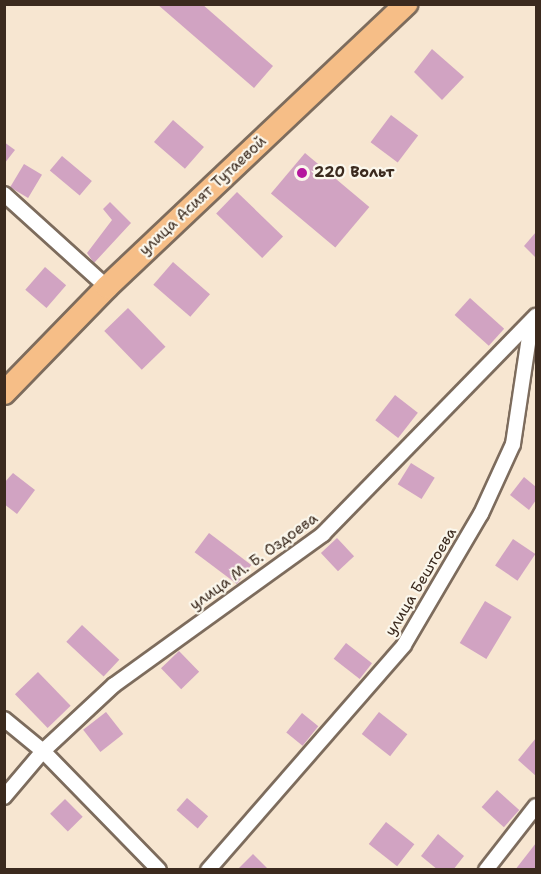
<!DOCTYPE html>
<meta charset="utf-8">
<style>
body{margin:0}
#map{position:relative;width:541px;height:874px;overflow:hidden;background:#f7e6d1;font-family:"Shantell Sans",sans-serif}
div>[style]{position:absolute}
.building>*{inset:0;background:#d1a3c2;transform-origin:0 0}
.roads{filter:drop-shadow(2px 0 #7d6c5d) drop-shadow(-2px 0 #7d6c5d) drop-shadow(0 2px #7d6c5d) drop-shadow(0 -2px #7d6c5d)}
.minor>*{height:14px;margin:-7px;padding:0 7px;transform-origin:7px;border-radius:7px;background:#fff}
.primary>*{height:22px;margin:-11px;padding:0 11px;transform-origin:11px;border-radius:11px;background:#f6be87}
.dots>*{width:16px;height:16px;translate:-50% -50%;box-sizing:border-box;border:3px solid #fbf7ec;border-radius:50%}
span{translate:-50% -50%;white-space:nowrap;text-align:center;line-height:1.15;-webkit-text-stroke:4.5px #fbf7ec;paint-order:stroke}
.poi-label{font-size:15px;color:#3b2a1e;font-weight:700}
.left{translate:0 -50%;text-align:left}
.street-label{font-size:15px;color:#3b2a1e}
.frame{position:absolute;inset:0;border:6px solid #3b2a1e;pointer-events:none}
</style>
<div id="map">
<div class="building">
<div style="clip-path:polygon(157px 4px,202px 4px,273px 66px,254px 88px)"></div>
<div style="clip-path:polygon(432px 49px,464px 77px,442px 100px,414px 72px)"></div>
<div style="left:391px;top:115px;width:34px;height:34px;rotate:37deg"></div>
<div style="left:173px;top:120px;width:41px;height:29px;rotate:41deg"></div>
<div style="clip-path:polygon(4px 142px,15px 150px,4px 164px)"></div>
<div style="left:305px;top:153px;width:84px;height:53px;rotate:40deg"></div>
<div style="left:62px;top:156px;width:39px;height:19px;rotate:40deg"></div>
<div style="left:24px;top:164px;width:21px;height:27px;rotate:31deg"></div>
<div style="left:237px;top:192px;width:64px;height:30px;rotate:44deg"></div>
<div style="clip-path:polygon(110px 202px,131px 223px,94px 263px,87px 253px,112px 220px,103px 209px)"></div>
<div style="clip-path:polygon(536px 232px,536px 258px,524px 246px)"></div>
<div style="left:173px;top:262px;width:49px;height:30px;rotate:41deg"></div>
<div style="left:45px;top:267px;width:28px;height:30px;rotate:41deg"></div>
<div style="left:470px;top:298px;width:46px;height:23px;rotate:42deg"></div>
<div style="left:128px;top:308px;width:54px;height:33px;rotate:46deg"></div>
<div style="left:395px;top:395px;width:29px;height:32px;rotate:38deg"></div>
<div style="left:411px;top:463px;width:28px;height:25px;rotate:32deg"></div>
<div style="clip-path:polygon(13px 473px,35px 490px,17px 514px,4px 504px,4px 483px)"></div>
<div style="clip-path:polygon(524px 477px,536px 487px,536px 500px,529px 510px,510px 495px)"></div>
<div style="left:209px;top:533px;width:53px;height:24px;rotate:37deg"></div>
<div style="left:337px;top:538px;width:25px;height:22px;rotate:47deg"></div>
<div style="left:513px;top:539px;width:27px;height:32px;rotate:34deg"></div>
<div style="left:485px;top:601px;width:31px;height:49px;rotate:31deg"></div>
<div style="left:82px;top:625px;width:51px;height:23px;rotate:43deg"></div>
<div style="left:346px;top:643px;width:33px;height:20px;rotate:38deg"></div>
<div style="left:179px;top:651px;width:29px;height:25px;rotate:46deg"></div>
<div style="left:38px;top:672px;width:47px;height:32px;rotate:46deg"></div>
<div style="left:106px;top:712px;width:28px;height:29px;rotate:52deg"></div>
<div style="left:379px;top:712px;width:36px;height:28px;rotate:38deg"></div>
<div style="left:302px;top:713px;width:21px;height:25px;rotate:39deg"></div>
<div style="clip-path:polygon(536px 738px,536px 776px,518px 760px)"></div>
<div style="left:497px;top:790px;width:30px;height:23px;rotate:42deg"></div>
<div style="left:187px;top:798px;width:28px;height:16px;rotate:41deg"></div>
<div style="left:65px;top:799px;width:25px;height:21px;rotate:45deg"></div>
<div style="left:386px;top:822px;width:36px;height:28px;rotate:38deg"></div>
<div style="clip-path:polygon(438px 834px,464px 856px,453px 870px,438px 870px,421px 856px)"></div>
<div style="clip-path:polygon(536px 843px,536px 870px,515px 870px)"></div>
<div style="clip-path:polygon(253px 854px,269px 870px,237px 870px)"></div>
</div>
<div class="roads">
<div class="minor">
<div style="left:4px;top:194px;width:139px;rotate:42.1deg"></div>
<div style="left:4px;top:719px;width:50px;rotate:39.4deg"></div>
<div style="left:43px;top:751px;width:166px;rotate:45.7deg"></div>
<div style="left:4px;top:797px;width:60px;rotate:-49.7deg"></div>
<div style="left:43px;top:751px;width:97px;rotate:-42.9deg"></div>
<div style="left:114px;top:685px;width:258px;rotate:-35.8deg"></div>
<div style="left:323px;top:534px;width:305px;rotate:-45.7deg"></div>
<div style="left:208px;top:870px;width:298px;rotate:-48.9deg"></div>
<div style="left:404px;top:645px;width:152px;rotate:-59.6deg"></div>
<div style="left:481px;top:514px;width:77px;rotate:-65.4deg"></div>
<div style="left:513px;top:444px;width:122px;rotate:-81.5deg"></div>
<div style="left:486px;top:870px;width:81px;rotate:-52deg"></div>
</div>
<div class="primary">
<div style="left:4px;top:393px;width:148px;rotate:-45.8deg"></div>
<div style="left:107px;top:287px;width:412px;rotate:-43.4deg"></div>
</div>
</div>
<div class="dots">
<div style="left:302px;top:173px;background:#b5179e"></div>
</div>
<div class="poi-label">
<span class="left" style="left:314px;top:173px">220 Вольт</span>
</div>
<div class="street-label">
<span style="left:203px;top:196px;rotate:-43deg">улица Асият Тутаевой</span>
<span style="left:254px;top:562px;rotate:-36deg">улица М. Б. Оздоева</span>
<span style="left:421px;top:582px;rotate:-59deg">улица Бештоева</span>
</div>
<div class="frame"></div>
</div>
